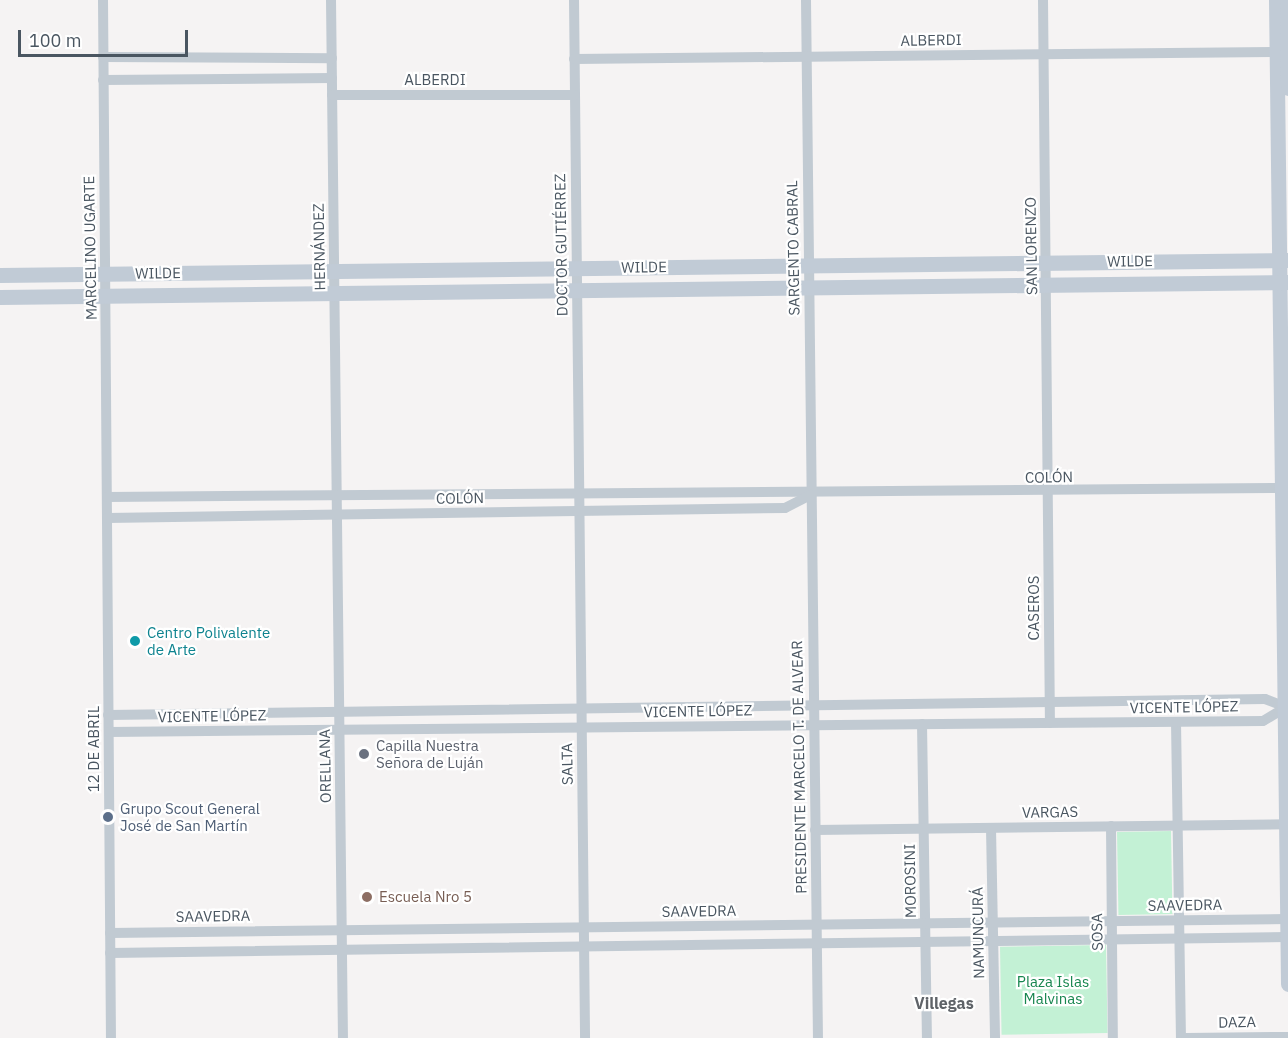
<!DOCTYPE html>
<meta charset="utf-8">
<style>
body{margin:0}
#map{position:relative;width:1288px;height:1038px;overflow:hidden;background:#f5f3f3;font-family:"IBM Plex Sans",sans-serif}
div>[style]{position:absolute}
.green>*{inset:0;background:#c3f1d5;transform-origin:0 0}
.street>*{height:10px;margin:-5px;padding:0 5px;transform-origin:5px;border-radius:5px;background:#c1cad2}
.secondary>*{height:15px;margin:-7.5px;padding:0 7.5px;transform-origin:7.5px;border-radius:7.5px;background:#c1cbd6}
.dots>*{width:16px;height:16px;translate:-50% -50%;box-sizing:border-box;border:3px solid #fff;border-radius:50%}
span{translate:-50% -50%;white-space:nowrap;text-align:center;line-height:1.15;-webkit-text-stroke:4.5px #fff;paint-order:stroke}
.street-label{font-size:15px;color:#4a5661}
.culture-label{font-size:15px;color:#0d838f}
.left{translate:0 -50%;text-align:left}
.worship-label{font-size:15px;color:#5b616d}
.service-label{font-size:15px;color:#4e5e75}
.education-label{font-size:15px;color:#785e54}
.park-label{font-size:15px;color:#17864f}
.neighbourhood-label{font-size:16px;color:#5f6368;font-weight:700}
.scale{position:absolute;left:18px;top:30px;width:170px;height:27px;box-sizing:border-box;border:3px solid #4a5661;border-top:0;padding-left:8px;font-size:18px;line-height:21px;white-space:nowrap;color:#4a5661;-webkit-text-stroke:4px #fff;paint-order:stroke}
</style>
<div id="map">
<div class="green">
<div style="left:1171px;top:831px;width:83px;height:54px;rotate:89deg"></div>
<div style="left:1106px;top:945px;width:88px;height:106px;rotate:89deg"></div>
</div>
<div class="street">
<div style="left:103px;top:0;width:1038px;rotate:89.56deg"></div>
<div style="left:331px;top:0;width:1038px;rotate:89.34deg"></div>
<div style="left:574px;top:0;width:1038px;rotate:89.39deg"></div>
<div style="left:806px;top:0;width:1038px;rotate:89.34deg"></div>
<div style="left:1043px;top:0;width:723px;rotate:89.45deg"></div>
<div style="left:103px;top:57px;width:229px;rotate:0.3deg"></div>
<div style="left:574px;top:59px;width:707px;rotate:-0.57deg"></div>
<div style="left:103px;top:80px;width:229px;rotate:-0.5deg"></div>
<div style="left:332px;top:95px;width:243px"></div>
<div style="left:107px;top:497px;width:1180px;rotate:-0.44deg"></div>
<div style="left:107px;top:518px;width:678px;rotate:-0.85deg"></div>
<div style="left:785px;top:508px;width:29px;rotate:-27deg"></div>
<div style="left:108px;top:715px;width:1157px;rotate:-0.79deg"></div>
<div style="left:1265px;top:699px;width:25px;rotate:21deg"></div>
<div style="left:1176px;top:722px;width:316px;rotate:89.1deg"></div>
<div style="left:922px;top:724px;width:314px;rotate:89.1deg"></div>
<div style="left:109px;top:732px;width:1154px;rotate:-0.55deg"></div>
<div style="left:1263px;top:721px;width:26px;rotate:-31deg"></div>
<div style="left:1111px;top:826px;width:212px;rotate:89.5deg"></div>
<div style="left:991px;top:828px;width:210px;rotate:88.9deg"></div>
<div style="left:815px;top:830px;width:471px;rotate:-0.7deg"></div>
<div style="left:110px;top:933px;width:1178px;rotate:-0.68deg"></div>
<div style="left:110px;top:953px;width:1178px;rotate:-0.78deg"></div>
<div style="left:1186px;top:1038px;width:102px;rotate:-0.6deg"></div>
</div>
<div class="secondary">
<div style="left:1276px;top:0;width:984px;rotate:89.3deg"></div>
<div style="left:1287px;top:0;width:88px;rotate:89.3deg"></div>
<div style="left:0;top:275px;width:1288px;rotate:-0.67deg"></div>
<div style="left:0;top:297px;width:1288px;rotate:-0.67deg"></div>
</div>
<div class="dots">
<div style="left:135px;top:641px;background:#0f9aa8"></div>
<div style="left:364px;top:754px;background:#6b7280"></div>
<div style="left:108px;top:817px;background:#5c6f8a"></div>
<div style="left:367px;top:897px;background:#8d6e63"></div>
</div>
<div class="street-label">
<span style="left:931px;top:40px;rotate:-1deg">ALBERDI</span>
<span style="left:435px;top:80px">ALBERDI</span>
<span style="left:561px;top:245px;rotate:-91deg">DOCTOR GUTIÉRREZ</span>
<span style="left:1031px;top:246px;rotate:-91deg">SAN LORENZO</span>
<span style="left:319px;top:247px;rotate:-91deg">HERNÁNDEZ</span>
<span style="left:90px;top:248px;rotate:-91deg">MARCELINO UGARTE</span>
<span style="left:793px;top:248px;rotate:-91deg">SARGENTO CABRAL</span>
<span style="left:1130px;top:261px;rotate:-1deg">WILDE</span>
<span style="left:644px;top:267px;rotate:-1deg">WILDE</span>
<span style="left:158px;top:273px;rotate:-1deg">WILDE</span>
<span style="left:1049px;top:477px;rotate:-1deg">COLÓN</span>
<span style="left:460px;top:498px;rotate:-1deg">COLÓN</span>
<span style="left:1034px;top:608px;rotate:-90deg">CASEROS</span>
<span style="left:1184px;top:707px;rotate:-1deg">VICENTE LÓPEZ</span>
<span style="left:698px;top:711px;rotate:-1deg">VICENTE LÓPEZ</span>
<span style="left:212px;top:716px;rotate:-1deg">VICENTE LÓPEZ</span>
<span style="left:94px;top:749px;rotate:-90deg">12 DE ABRIL</span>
<span style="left:567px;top:764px;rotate:-91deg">SALTA</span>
<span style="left:325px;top:766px;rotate:-91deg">ORELLANA</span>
<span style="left:799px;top:767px;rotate:-91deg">PRESIDENTE MARCELO T. DE ALVEAR</span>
<span style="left:1050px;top:812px;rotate:-1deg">VARGAS</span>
<span style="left:910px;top:881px;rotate:-91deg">MOROSINI</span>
<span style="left:1185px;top:905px;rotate:-1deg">SAAVEDRA</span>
<span style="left:699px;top:911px;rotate:-1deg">SAAVEDRA</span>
<span style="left:213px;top:916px;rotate:-1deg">SAAVEDRA</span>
<span style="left:1097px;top:932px;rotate:-91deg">SOSA</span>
<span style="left:978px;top:933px;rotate:-91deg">NAMUNCURÁ</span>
<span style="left:1237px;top:1022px;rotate:-1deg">DAZA</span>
</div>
<div class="culture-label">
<span class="left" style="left:147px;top:641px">Centro Polivalente<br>de Arte</span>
</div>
<div class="worship-label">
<span class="left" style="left:376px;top:754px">Capilla Nuestra<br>Señora de Luján</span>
</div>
<div class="service-label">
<span class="left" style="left:120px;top:817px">Grupo Scout General<br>José de San Martín</span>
</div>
<div class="education-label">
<span class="left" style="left:379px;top:897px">Escuela Nro 5</span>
</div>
<div class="park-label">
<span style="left:1053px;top:990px">Plaza Islas<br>Malvinas</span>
</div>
<div class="neighbourhood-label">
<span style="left:944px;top:1003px">Villegas</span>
</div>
<div class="scale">100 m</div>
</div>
